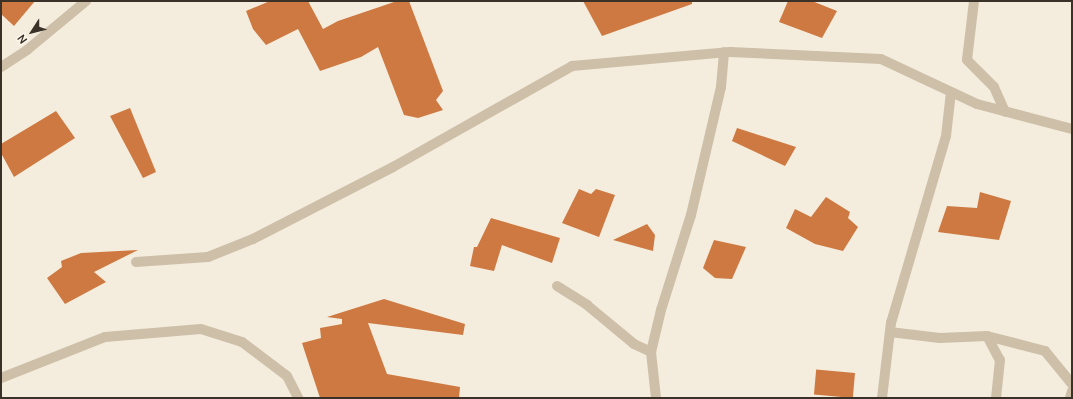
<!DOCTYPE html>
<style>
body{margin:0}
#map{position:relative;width:1073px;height:399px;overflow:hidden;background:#f4eddd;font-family:Manrope,sans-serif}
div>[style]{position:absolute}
.building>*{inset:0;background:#ce7941;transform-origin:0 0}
.street>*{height:10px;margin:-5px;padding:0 5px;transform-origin:5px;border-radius:5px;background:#cebfa8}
span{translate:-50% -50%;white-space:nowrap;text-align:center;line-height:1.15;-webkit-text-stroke:3px #fbf6ea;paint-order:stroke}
.frame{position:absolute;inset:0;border:2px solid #3a3129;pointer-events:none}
.north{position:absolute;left:12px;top:12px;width:40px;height:40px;-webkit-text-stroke:3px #fbf6ea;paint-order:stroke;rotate:234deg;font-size:11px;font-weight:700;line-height:16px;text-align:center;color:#3a3129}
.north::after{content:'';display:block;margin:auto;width:14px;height:18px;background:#3a3129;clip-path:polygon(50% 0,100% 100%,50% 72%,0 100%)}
</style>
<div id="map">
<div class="building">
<div style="clip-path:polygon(1px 1px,35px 1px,14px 26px,1px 14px)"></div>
<div style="clip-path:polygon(270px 1px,308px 1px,323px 29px,338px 21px,397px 1px,409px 1px,443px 91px,436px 100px,443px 110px,418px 118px,404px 115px,378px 47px,361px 57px,320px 71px,298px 29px,266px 45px,253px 29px,246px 11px)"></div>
<div style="clip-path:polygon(583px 1px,692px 1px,692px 4px,602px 36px)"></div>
<div style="clip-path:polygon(788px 1px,812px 1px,837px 11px,822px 38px,779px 22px)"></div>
<div style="clip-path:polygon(130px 108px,156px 172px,143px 178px,110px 116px)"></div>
<div style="clip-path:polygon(56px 111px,75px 138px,14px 177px,1px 153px,1px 144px)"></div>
<div style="clip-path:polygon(737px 128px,796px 147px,785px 166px,732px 141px)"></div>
<div style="clip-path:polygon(579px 189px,591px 194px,596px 189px,615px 195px,599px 237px,562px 223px)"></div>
<div style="clip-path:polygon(980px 192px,1011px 201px,999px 240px,938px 232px,947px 206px,977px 208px)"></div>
<div style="clip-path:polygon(826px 197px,850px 212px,848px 218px,858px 227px,843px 251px,815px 244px,786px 228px,795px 209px,811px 217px)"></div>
<div style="clip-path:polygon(491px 218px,560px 238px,552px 263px,502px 245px,494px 271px,470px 266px,474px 247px,477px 247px)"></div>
<div style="clip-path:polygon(647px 224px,655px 235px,653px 251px,613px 240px)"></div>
<div style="clip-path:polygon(714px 240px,746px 247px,732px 279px,715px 278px,703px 268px)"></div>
<div style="clip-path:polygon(138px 250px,94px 272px,106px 282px,65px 304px,47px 278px,62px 267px,61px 261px,81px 253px)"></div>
<div style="clip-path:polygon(384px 299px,465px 324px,463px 335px,368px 323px,387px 374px,460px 387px,459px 398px,320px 398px,302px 343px,321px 338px,320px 328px,342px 324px,342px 319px,327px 317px)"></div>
<div style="left:855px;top:373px;width:25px;height:39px;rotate:95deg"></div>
</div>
<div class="street">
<div style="left:974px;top:1px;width:59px;rotate:96.8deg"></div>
<div style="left:967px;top:60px;width:38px;rotate:45deg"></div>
<div style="left:994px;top:87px;width:27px;rotate:66deg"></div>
<div style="left:1px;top:67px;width:31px;rotate:-33deg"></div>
<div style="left:27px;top:50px;width:77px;rotate:-39.7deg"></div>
<div style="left:136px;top:262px;width:72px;rotate:-4deg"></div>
<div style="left:208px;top:257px;width:48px;rotate:-21.8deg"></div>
<div style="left:253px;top:239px;width:157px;rotate:-27.2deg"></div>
<div style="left:393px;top:167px;width:206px;rotate:-29.4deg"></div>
<div style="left:572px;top:66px;width:159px;rotate:-5.1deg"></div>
<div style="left:730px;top:52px;width:151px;rotate:2.7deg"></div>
<div style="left:881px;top:59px;width:106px;rotate:25.1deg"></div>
<div style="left:977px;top:104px;width:98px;rotate:14.7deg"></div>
<div style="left:557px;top:286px;width:36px;rotate:32deg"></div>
<div style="left:587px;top:305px;width:61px;rotate:39.7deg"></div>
<div style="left:634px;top:344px;width:19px;rotate:25deg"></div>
<div style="left:890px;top:332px;width:50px;rotate:6.8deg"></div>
<div style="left:940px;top:338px;width:47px;rotate:-2.4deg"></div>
<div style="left:987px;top:336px;width:60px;rotate:14.5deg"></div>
<div style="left:1045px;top:351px;width:43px;rotate:50.7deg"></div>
<div style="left:987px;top:336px;width:27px;rotate:62deg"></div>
<div style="left:1000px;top:360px;width:38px;rotate:96deg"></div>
<div style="left:1px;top:378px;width:112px;rotate:-21.5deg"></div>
<div style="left:105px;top:337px;width:96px;rotate:-4.8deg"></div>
<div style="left:201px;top:329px;width:43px;rotate:17.6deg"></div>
<div style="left:242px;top:342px;width:56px;rotate:37.1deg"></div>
<div style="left:287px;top:376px;width:25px;rotate:63deg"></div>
<div style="left:656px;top:398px;width:46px;rotate:-96.2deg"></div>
<div style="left:651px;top:352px;width:43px;rotate:-76.6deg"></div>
<div style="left:661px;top:310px;width:100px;rotate:-72.5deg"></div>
<div style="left:691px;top:215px;width:131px;rotate:-76.8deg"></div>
<div style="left:721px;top:87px;width:35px;rotate:-85deg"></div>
<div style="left:882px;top:398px;width:76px;rotate:-83.2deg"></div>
<div style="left:891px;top:323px;width:195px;rotate:-73.6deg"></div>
<div style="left:946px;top:136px;width:44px;rotate:-83.5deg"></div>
<div style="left:1070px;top:398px;width:7px;rotate:-74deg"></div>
</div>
<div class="frame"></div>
<div class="north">N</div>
</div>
